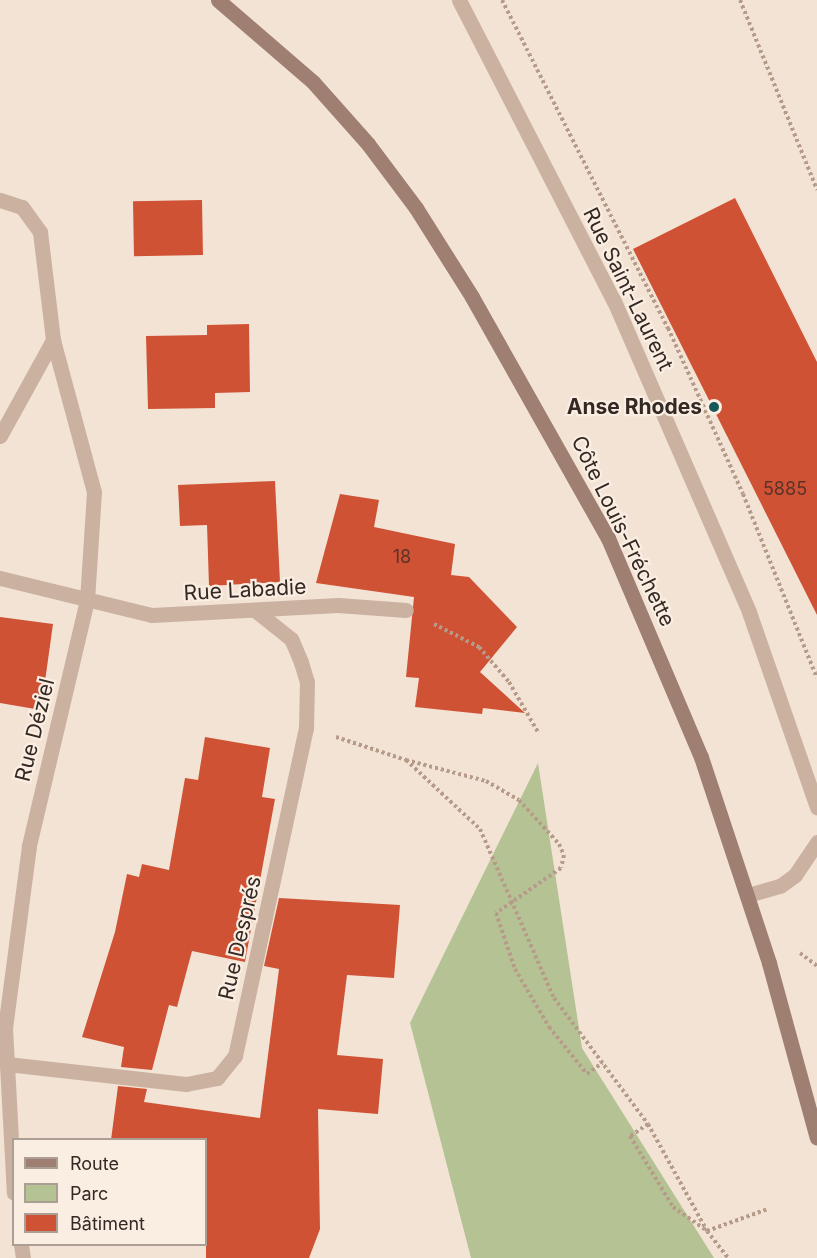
<!DOCTYPE html>
<meta charset="utf-8">
<style>
body{margin:0}
#map{position:relative;width:817px;height:1258px;overflow:hidden;background:#f2e3d5;font-family:Inter,sans-serif}
div>[style]{position:absolute}
.green>*{inset:0;background:#b5c294}
.building>*{inset:0;background:#d05235;transform-origin:0 0}
.path>*{height:4px;margin-top:-2px;transform-origin:0;background:repeating-linear-gradient(90deg,#b79b8a 0 3px,transparent 0 6px)}
.minor>*{height:15px;margin:-7.5px;padding:0 7.5px;transform-origin:7.5px;border-radius:7.5px;background:#cbb1a0}
.tertiary>*{height:15px;margin:-7.5px;padding:0 7.5px;transform-origin:7.5px;border-radius:7.5px;background:#cbb1a0}
.secondary>*{height:15px;margin:-7.5px;padding:0 7.5px;transform-origin:7.5px;border-radius:7.5px;background:#9e7f72}
.dots>*{width:16px;height:16px;translate:-50% -50%;box-sizing:border-box;border:3px solid #faede1;border-radius:50%}
span{translate:-50% -50%;white-space:nowrap;text-align:center;line-height:1.15;-webkit-text-stroke:4.5px #faede1;paint-order:stroke}
.number-label{font-size:18px;color:#5b3228}
.number-label span{-webkit-text-stroke-width:0}
.street-label{font-size:21px;color:#342824}
.poi-label{font-size:21px;color:#342824;font-weight:700}
.right{translate:-100% -50%;text-align:right}
.legend{position:absolute;left:12px;top:1138px;width:195px;height:108px;box-sizing:border-box;background:#faede1;border:2px solid #ab9e95;margin:0;padding:8px 10px;list-style:none;font-size:18px;color:#342824}
.legend li{display:flex;align-items:center;gap:12px;height:30px}
.legend b{width:30px;border:2px solid #ab9e95}
</style>
<div id="map">
<div class="green">
<div style="clip-path:polygon(538px 763px,582px 1048px,714px 1258px,471px 1258px,410px 1023px)"></div>
</div>
<div class="building">
<div style="clip-path:polygon(735px 198px,817px 362px,817px 615px,633px 249px)"></div>
<div style="left:202px;top:200px;width:55px;height:69px;rotate:89deg"></div>
<div style="clip-path:polygon(249px 324px,250px 392px,215px 393px,215px 408px,148px 409px,146px 336px,207px 335px,207px 325px)"></div>
<div style="clip-path:polygon(275px 481px,280px 582px,209px 586px,207px 525px,180px 526px,178px 485px)"></div>
<div style="clip-path:polygon(340px 494px,379px 500px,374px 527px,455px 544px,451px 575px,469px 577px,517px 627px,480px 672px,525px 713px,483px 708px,482px 714px,415px 707px,419px 678px,406px 677px,414px 597px,316px 583px)"></div>
<div style="clip-path:polygon(0 617px,53px 624px,41px 710px,0 703px)"></div>
<div style="clip-path:polygon(205px 737px,270px 748px,262px 797px,275px 799px,245px 962px,192px 951px,177px 1007px,169px 1005px,152px 1070px,121px 1067px,124px 1047px,82px 1037px,115px 932px,127px 874px,139px 877px,142px 864px,169px 870px,185px 778px,198px 780px)"></div>
<div style="clip-path:polygon(279px 898px,400px 905px,394px 978px,347px 975px,337px 1055px,383px 1059px,378px 1114px,318px 1109px,320px 1229px,309px 1258px,206px 1258px,206px 1140px,111px 1140px,118px 1086px,147px 1089px,144px 1102px,260px 1118px,279px 969px,264px 966px)"></div>
</div>
<div class="path">
<div style="left:502px;top:0;width:368px;rotate:63.2deg"></div>
<div style="left:668px;top:328px;width:182px;rotate:65.7deg"></div>
<div style="left:743px;top:494px;width:198px;rotate:68.1deg"></div>
<div style="left:740px;top:0;width:205px;rotate:67.9deg"></div>
<div style="left:434px;top:624px;width:51px;rotate:27.1deg"></div>
<div style="left:479px;top:647px;width:46px;rotate:49.4deg"></div>
<div style="left:509px;top:682px;width:58px;rotate:59.9deg"></div>
<div style="left:336px;top:737px;width:74px;rotate:18.2deg"></div>
<div style="left:406px;top:760px;width:101px;rotate:43deg"></div>
<div style="left:480px;top:829px;width:184px;rotate:66.4deg"></div>
<div style="left:554px;top:998px;width:157px;rotate:53.3deg"></div>
<div style="left:648px;top:1124px;width:122px;rotate:61.1deg"></div>
<div style="left:707px;top:1231px;width:34px;rotate:52deg"></div>
<div style="left:406px;top:760px;width:83px;rotate:14.7deg"></div>
<div style="left:486px;top:781px;width:38px;rotate:30deg"></div>
<div style="left:519px;top:800px;width:59px;rotate:47.7deg"></div>
<div style="left:559px;top:844px;width:12px;rotate:66deg"></div>
<div style="left:564px;top:855px;width:13px;rotate:103deg"></div>
<div style="left:561px;top:868px;width:79px;rotate:145.3deg"></div>
<div style="left:496px;top:913px;width:59px;rotate:71.3deg"></div>
<div style="left:515px;top:969px;width:67px;rotate:59.6deg"></div>
<div style="left:549px;top:1027px;width:60px;rotate:51deg"></div>
<div style="left:587px;top:1074px;width:19px;rotate:-36deg"></div>
<div style="left:800px;top:953px;width:21px;rotate:37deg"></div>
<div style="left:648px;top:1124px;width:22px;rotate:146deg"></div>
<div style="left:630px;top:1136px;width:83px;rotate:58.8deg"></div>
<div style="left:673px;top:1207px;width:40px;rotate:34.9deg"></div>
<div style="left:707px;top:1231px;width:65px;rotate:-19.8deg"></div>
</div>
<div class="minor">
<div style="left:0;top:200px;width:23px;rotate:18deg"></div>
<div style="left:22px;top:207px;width:31px;rotate:54deg"></div>
<div style="left:40px;top:232px;width:109px;rotate:83.1deg"></div>
<div style="left:53px;top:340px;width:157px;rotate:74.9deg"></div>
<div style="left:94px;top:492px;width:108px;rotate:93.7deg"></div>
<div style="left:87px;top:600px;width:253px;rotate:103.3deg"></div>
<div style="left:29px;top:846px;width:184px;rotate:97.5deg"></div>
<div style="left:5px;top:1028px;width:165px;rotate:86.9deg"></div>
<div style="left:0;top:436px;width:110px;rotate:-61.1deg"></div>
<div style="left:0;top:578px;width:156px;rotate:13.7deg"></div>
<div style="left:152px;top:615px;width:186px;rotate:-3.1deg"></div>
<div style="left:338px;top:605px;width:68px;rotate:4.2deg"></div>
<div style="left:7px;top:1064px;width:180px;rotate:6.4deg"></div>
<div style="left:186px;top:1084px;width:32px;rotate:-11deg"></div>
<div style="left:217px;top:1078px;width:28px;rotate:-51deg"></div>
<div style="left:235px;top:1056px;width:336px;rotate:-77.8deg"></div>
<div style="left:306px;top:728px;width:46px;rotate:-88.8deg"></div>
<div style="left:307px;top:682px;width:21px;rotate:-107deg"></div>
<div style="left:301px;top:662px;width:25px;rotate:-113deg"></div>
<div style="left:291px;top:639px;width:45px;rotate:-141.3deg"></div>
<div style="left:21px;top:1244px;width:14px;rotate:82deg"></div>
</div>
<div class="tertiary">
<div style="left:459px;top:0;width:339px;rotate:62.8deg"></div>
<div style="left:614px;top:301px;width:339px;rotate:66.5deg"></div>
<div style="left:749px;top:612px;width:207px;rotate:70.8deg"></div>
<div style="left:748px;top:895px;width:33px;rotate:-16deg"></div>
<div style="left:780px;top:886px;width:19px;rotate:-36deg"></div>
<div style="left:795px;top:875px;width:40px;rotate:-56deg"></div>
</div>
<div class="secondary">
<div style="left:218px;top:0;width:125px;rotate:40.8deg"></div>
<div style="left:313px;top:82px;width:83px;rotate:48.4deg"></div>
<div style="left:368px;top:144px;width:80px;rotate:53.1deg"></div>
<div style="left:416px;top:208px;width:105px;rotate:57.8deg"></div>
<div style="left:472px;top:297px;width:277px;rotate:60.6deg"></div>
<div style="left:608px;top:538px;width:238px;rotate:67deg"></div>
<div style="left:701px;top:757px;width:217px;rotate:71.7deg"></div>
<div style="left:769px;top:963px;width:181px;rotate:74.7deg"></div>
</div>
<div class="dots">
<div style="left:714px;top:407px;background:#175758"></div>
</div>
<div class="number-label">
<span style="left:785px;top:489px">5885</span>
<span style="left:402px;top:557px">18</span>
</div>
<div class="street-label">
<span style="left:628px;top:289px;rotate:64deg">Rue Saint-Laurent</span>
<span style="left:623px;top:531px;rotate:64deg">Côte Louis-Fréchette</span>
<span style="left:245px;top:590px;rotate:-3deg">Rue Labadie</span>
<span style="left:35px;top:730px;rotate:-76deg">Rue Déziel</span>
<span style="left:240px;top:938px;rotate:-77deg">Rue Després</span>
</div>
<div class="poi-label">
<span class="right" style="left:702px;top:407px">Anse Rhodes</span>
</div>
<ul class="legend">
<li><b style="height:8px;background:#9e7f72"></b>Route</li>
<li><b style="height:16px;background:#b5c294"></b>Parc</li>
<li><b style="height:16px;background:#d05235"></b>Bâtiment</li>
</ul>
</div>
